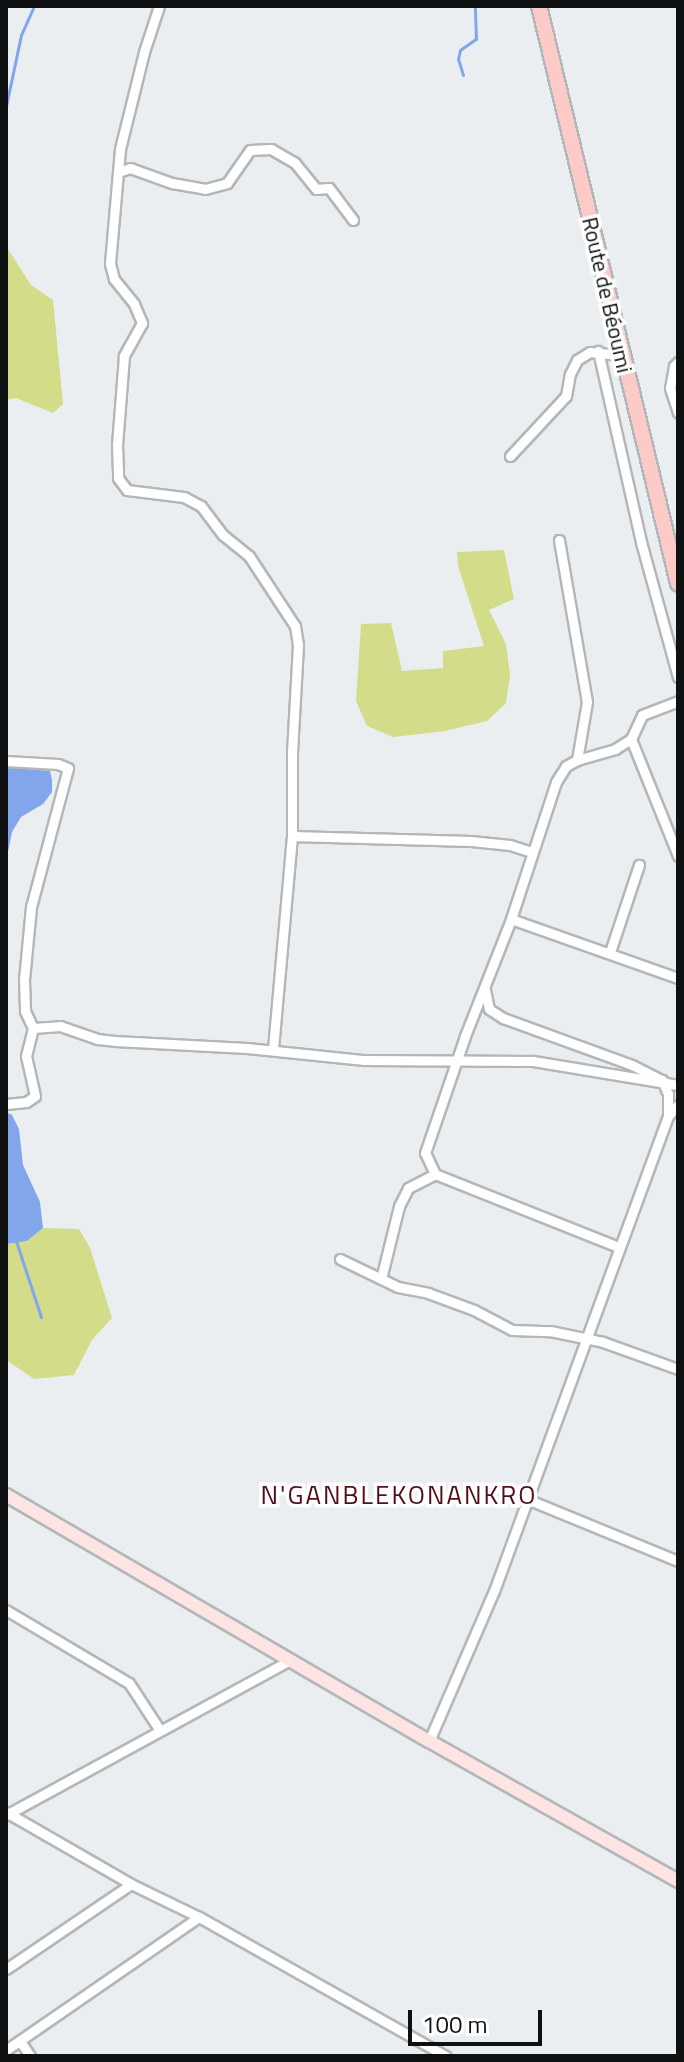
<!DOCTYPE html>
<meta charset="utf-8">
<style>
body{margin:0}
#map{position:relative;width:684px;height:2062px;overflow:hidden;background:#ebeef0;font-family:"Titillium Web",sans-serif}
div>[style]{position:absolute}
.green>*{inset:0;background:#d3dc89}
.water>*{inset:0;background:#82a6ec}
.stream>*{height:3px;margin:-1.5px;padding:0 1.5px;transform-origin:1.5px;border-radius:1.5px;background:#82a6ec}
.roads{filter:drop-shadow(2px 0 #b4b7b9) drop-shadow(-2px 0 #b4b7b9) drop-shadow(0 2px #b4b7b9) drop-shadow(0 -2px #b4b7b9)}
.street>*{height:9px;margin:-4.5px;padding:0 4.5px;transform-origin:4.5px;border-radius:4.5px;background:#fff}
.secondary>*{height:12px;margin:-6px;padding:0 6px;transform-origin:6px;border-radius:6px;background:#fee5e3}
.primary>*{height:14px;margin:-7px;padding:0 7px;transform-origin:7px;border-radius:7px;background:#fccbc7}
span{translate:-50% -50%;white-space:nowrap;text-align:center;line-height:1.15;-webkit-text-stroke:7px #fff;paint-order:stroke}
.street-label{font-size:22px;color:#0f1011}
.quarter-label{font-size:26px;color:#540e1a;letter-spacing:2px}
.frame{position:absolute;inset:0;border:8px solid #0f1011;pointer-events:none}
.scale{position:absolute;left:408px;top:2010px;width:134px;height:36px;box-sizing:border-box;border:4px solid #0f1011;border-top:0;padding-left:10px;font-size:24px;line-height:28px;white-space:nowrap;color:#0f1011;-webkit-text-stroke:6px #fff;paint-order:stroke}
</style>
<div id="map">
<div class="green">
<div style="clip-path:polygon(6px 246px,31px 285px,53px 300px,63px 404px,53px 413px,16px 398px,6px 400px)"></div>
<div style="clip-path:polygon(504px 550px,514px 599px,489px 610px,506px 644px,510px 675px,506px 703px,487px 721px,445px 731px,393px 737px,367px 726px,356px 701px,361px 624px,391px 623px,402px 671px,443px 668px,443px 651px,484px 646px,458px 566px,457px 552px)"></div>
<div style="clip-path:polygon(43px 1228px,79px 1229px,90px 1248px,112px 1318px,92px 1340px,74px 1375px,34px 1379px,6px 1360px,6px 1244px,27px 1241px)"></div>
</div>
<div class="water">
<div style="clip-path:polygon(6px 767px,50px 771px,52px 780px,52px 792px,43px 804px,21px 817px,12px 832px,6px 862px)"></div>
<div style="clip-path:polygon(6px 1112px,12px 1115px,19px 1129px,23px 1165px,40px 1202px,43px 1228px,27px 1241px,6px 1244px)"></div>
</div>
<div class="stream">
<div style="left:463px;top:75px;width:17px;rotate:-107deg"></div>
<div style="left:458px;top:59px;width:9px;rotate:-77deg"></div>
<div style="left:460px;top:50px;width:19px;rotate:-35deg"></div>
<div style="left:476px;top:39px;width:33px;rotate:-92deg"></div>
<div style="left:6px;top:106px;width:73px;rotate:-78.1deg"></div>
<div style="left:21px;top:35px;width:32px;rotate:-66deg"></div>
<div style="left:16px;top:1241px;width:80px;rotate:71.8deg"></div>
</div>
<div class="roads">
<div class="street">
<div style="left:159px;top:6px;width:48px;rotate:108.1deg"></div>
<div style="left:144px;top:52px;width:100px;rotate:103.9deg"></div>
<div style="left:120px;top:149px;width:115px;rotate:95deg"></div>
<div style="left:110px;top:264px;width:16px;rotate:75deg"></div>
<div style="left:114px;top:279px;width:32px;rotate:51deg"></div>
<div style="left:134px;top:304px;width:21px;rotate:67deg"></div>
<div style="left:142px;top:323px;width:38px;rotate:119deg"></div>
<div style="left:124px;top:356px;width:88px;rotate:94.5deg"></div>
<div style="left:117px;top:444px;width:34px;rotate:88deg"></div>
<div style="left:118px;top:478px;width:15px;rotate:53deg"></div>
<div style="left:127px;top:490px;width:57px;rotate:7deg"></div>
<div style="left:184px;top:497px;width:19px;rotate:28deg"></div>
<div style="left:201px;top:506px;width:36px;rotate:53deg"></div>
<div style="left:223px;top:535px;width:33px;rotate:39deg"></div>
<div style="left:249px;top:556px;width:84px;rotate:56.7deg"></div>
<div style="left:295px;top:626px;width:19px;rotate:81deg"></div>
<div style="left:298px;top:645px;width:108px;rotate:93.2deg"></div>
<div style="left:292px;top:753px;width:83px;rotate:90deg"></div>
<div style="left:292px;top:836px;width:215px;rotate:95.1deg"></div>
<div style="left:118px;top:172px;width:13px;rotate:-18deg"></div>
<div style="left:130px;top:168px;width:45px;rotate:19.7deg"></div>
<div style="left:172px;top:183px;width:34px;rotate:10deg"></div>
<div style="left:205px;top:189px;width:23px;rotate:-15deg"></div>
<div style="left:227px;top:183px;width:40px;rotate:-55.1deg"></div>
<div style="left:250px;top:150px;width:21px;rotate:-3deg"></div>
<div style="left:271px;top:149px;width:28px;rotate:30deg"></div>
<div style="left:295px;top:163px;width:33px;rotate:51deg"></div>
<div style="left:316px;top:189px;width:13px;rotate:-4deg"></div>
<div style="left:329px;top:188px;width:40px;rotate:53deg"></div>
<div style="left:598px;top:351px;width:196px;rotate:77.3deg"></div>
<div style="left:641px;top:542px;width:140px;rotate:74.7deg"></div>
<div style="left:678px;top:362px;width:6px;rotate:135deg"></div>
<div style="left:674px;top:366px;width:22px;rotate:100deg"></div>
<div style="left:670px;top:388px;width:26px;rotate:72deg"></div>
<div style="left:510px;top:456px;width:82px;rotate:-47deg"></div>
<div style="left:566px;top:396px;width:22px;rotate:-80deg"></div>
<div style="left:570px;top:374px;width:16px;rotate:-63deg"></div>
<div style="left:577px;top:360px;width:15px;rotate:-32deg"></div>
<div style="left:590px;top:352px;width:31px;rotate:6deg"></div>
<div style="left:559px;top:540px;width:164px;rotate:80.2deg"></div>
<div style="left:587px;top:702px;width:59px;rotate:99.8deg"></div>
<div style="left:631px;top:739px;width:126px;rotate:68.1deg"></div>
<div style="left:6px;top:761px;width:52px;rotate:3.3deg"></div>
<div style="left:58px;top:764px;width:11px;rotate:22deg"></div>
<div style="left:68px;top:768px;width:144px;rotate:104.9deg"></div>
<div style="left:31px;top:907px;width:73px;rotate:95.5deg"></div>
<div style="left:24px;top:980px;width:31px;rotate:88deg"></div>
<div style="left:25px;top:1011px;width:19px;rotate:65deg"></div>
<div style="left:33px;top:1028px;width:29px;rotate:104deg"></div>
<div style="left:26px;top:1056px;width:41px;rotate:77.3deg"></div>
<div style="left:35px;top:1096px;width:11px;rotate:146deg"></div>
<div style="left:26px;top:1102px;width:20px;rotate:174deg"></div>
<div style="left:292px;top:836px;width:179px;rotate:1.6deg"></div>
<div style="left:471px;top:841px;width:39px;rotate:6deg"></div>
<div style="left:510px;top:845px;width:22px;rotate:18deg"></div>
<div style="left:511px;top:919px;width:177px;rotate:19.5deg"></div>
<div style="left:610px;top:952px;width:92px;rotate:-71.6deg"></div>
<div style="left:485px;top:990px;width:19px;rotate:78deg"></div>
<div style="left:489px;top:1009px;width:17px;rotate:33deg"></div>
<div style="left:503px;top:1018px;width:137px;rotate:20deg"></div>
<div style="left:632px;top:1065px;width:34px;rotate:27deg"></div>
<div style="left:662px;top:1080px;width:15px;rotate:67deg"></div>
<div style="left:668px;top:1094px;width:22px;rotate:90deg"></div>
<div style="left:33px;top:1028px;width:27px;rotate:-4deg"></div>
<div style="left:60px;top:1026px;width:39px;rotate:19deg"></div>
<div style="left:97px;top:1039px;width:18px;rotate:6deg"></div>
<div style="left:115px;top:1041px;width:132px;rotate:3deg"></div>
<div style="left:247px;top:1048px;width:118px;rotate:5.9deg"></div>
<div style="left:364px;top:1060px;width:169px;rotate:0.3deg"></div>
<div style="left:533px;top:1061px;width:147px;rotate:9.4deg"></div>
<div style="left:435px;top:1174px;width:197px;rotate:21.7deg"></div>
<div style="left:340px;top:1259px;width:64px;rotate:25.8deg"></div>
<div style="left:398px;top:1287px;width:31px;rotate:11deg"></div>
<div style="left:428px;top:1293px;width:49px;rotate:20.3deg"></div>
<div style="left:474px;top:1310px;width:43px;rotate:27.8deg"></div>
<div style="left:512px;top:1330px;width:38px;rotate:2deg"></div>
<div style="left:550px;top:1331px;width:54px;rotate:11.7deg"></div>
<div style="left:603px;top:1342px;width:80px;rotate:19.8deg"></div>
<div style="left:381px;top:1279px;width:75px;rotate:-76.1deg"></div>
<div style="left:399px;top:1206px;width:20px;rotate:-63deg"></div>
<div style="left:408px;top:1188px;width:30px;rotate:-27deg"></div>
<div style="left:435px;top:1174px;width:23px;rotate:-115deg"></div>
<div style="left:425px;top:1153px;width:124px;rotate:-71.1deg"></div>
<div style="left:465px;top:1036px;width:126px;rotate:-68.5deg"></div>
<div style="left:511px;top:919px;width:144px;rotate:-71.8deg"></div>
<div style="left:556px;top:782px;width:19px;rotate:-58deg"></div>
<div style="left:566px;top:766px;width:13px;rotate:-29deg"></div>
<div style="left:577px;top:760px;width:40px;rotate:-16deg"></div>
<div style="left:615px;top:749px;width:19px;rotate:-32deg"></div>
<div style="left:631px;top:739px;width:26px;rotate:-65deg"></div>
<div style="left:642px;top:715px;width:39px;rotate:-21deg"></div>
<div style="left:527px;top:1499px;width:163px;rotate:22.3deg"></div>
<div style="left:6px;top:1610px;width:143px;rotate:30.7deg"></div>
<div style="left:129px;top:1683px;width:55px;rotate:56.9deg"></div>
<div style="left:429px;top:1741px;width:163px;rotate:-66.6deg"></div>
<div style="left:494px;top:1591px;width:506px;rotate:-69.88deg"></div>
<div style="left:668px;top:1116px;width:15px;rotate:-48deg"></div>
<div style="left:6px;top:1812px;width:144px;rotate:29.9deg"></div>
<div style="left:6px;top:1815px;width:324px;rotate:-28.6deg"></div>
<div style="left:6px;top:1969px;width:151px;rotate:-34.2deg"></div>
<div style="left:131px;top:1884px;width:76px;rotate:25.9deg"></div>
<div style="left:199px;top:1917px;width:283px;rotate:29.4deg"></div>
<div style="left:20px;top:2041px;width:18px;rotate:56deg"></div>
<div style="left:6px;top:2050px;width:234px;rotate:-34.6deg"></div>
</div>
<div class="secondary">
<div style="left:6px;top:1495px;width:489px;rotate:30.2deg"></div>
<div style="left:429px;top:1741px;width:286px;rotate:29.3deg"></div>
</div>
<div class="primary">
<div style="left:539px;top:6px;width:594px;rotate:76.46deg"></div>
</div>
</div>
<div class="street-label">
<span style="left:607px;top:295px;rotate:77deg">Route de Béoumi</span>
</div>
<div class="quarter-label">
<span style="left:399px;top:1495px">N'GANBLEKONANKRO</span>
</div>
<div class="frame"></div>
<div class="scale">100 m</div>
</div>
